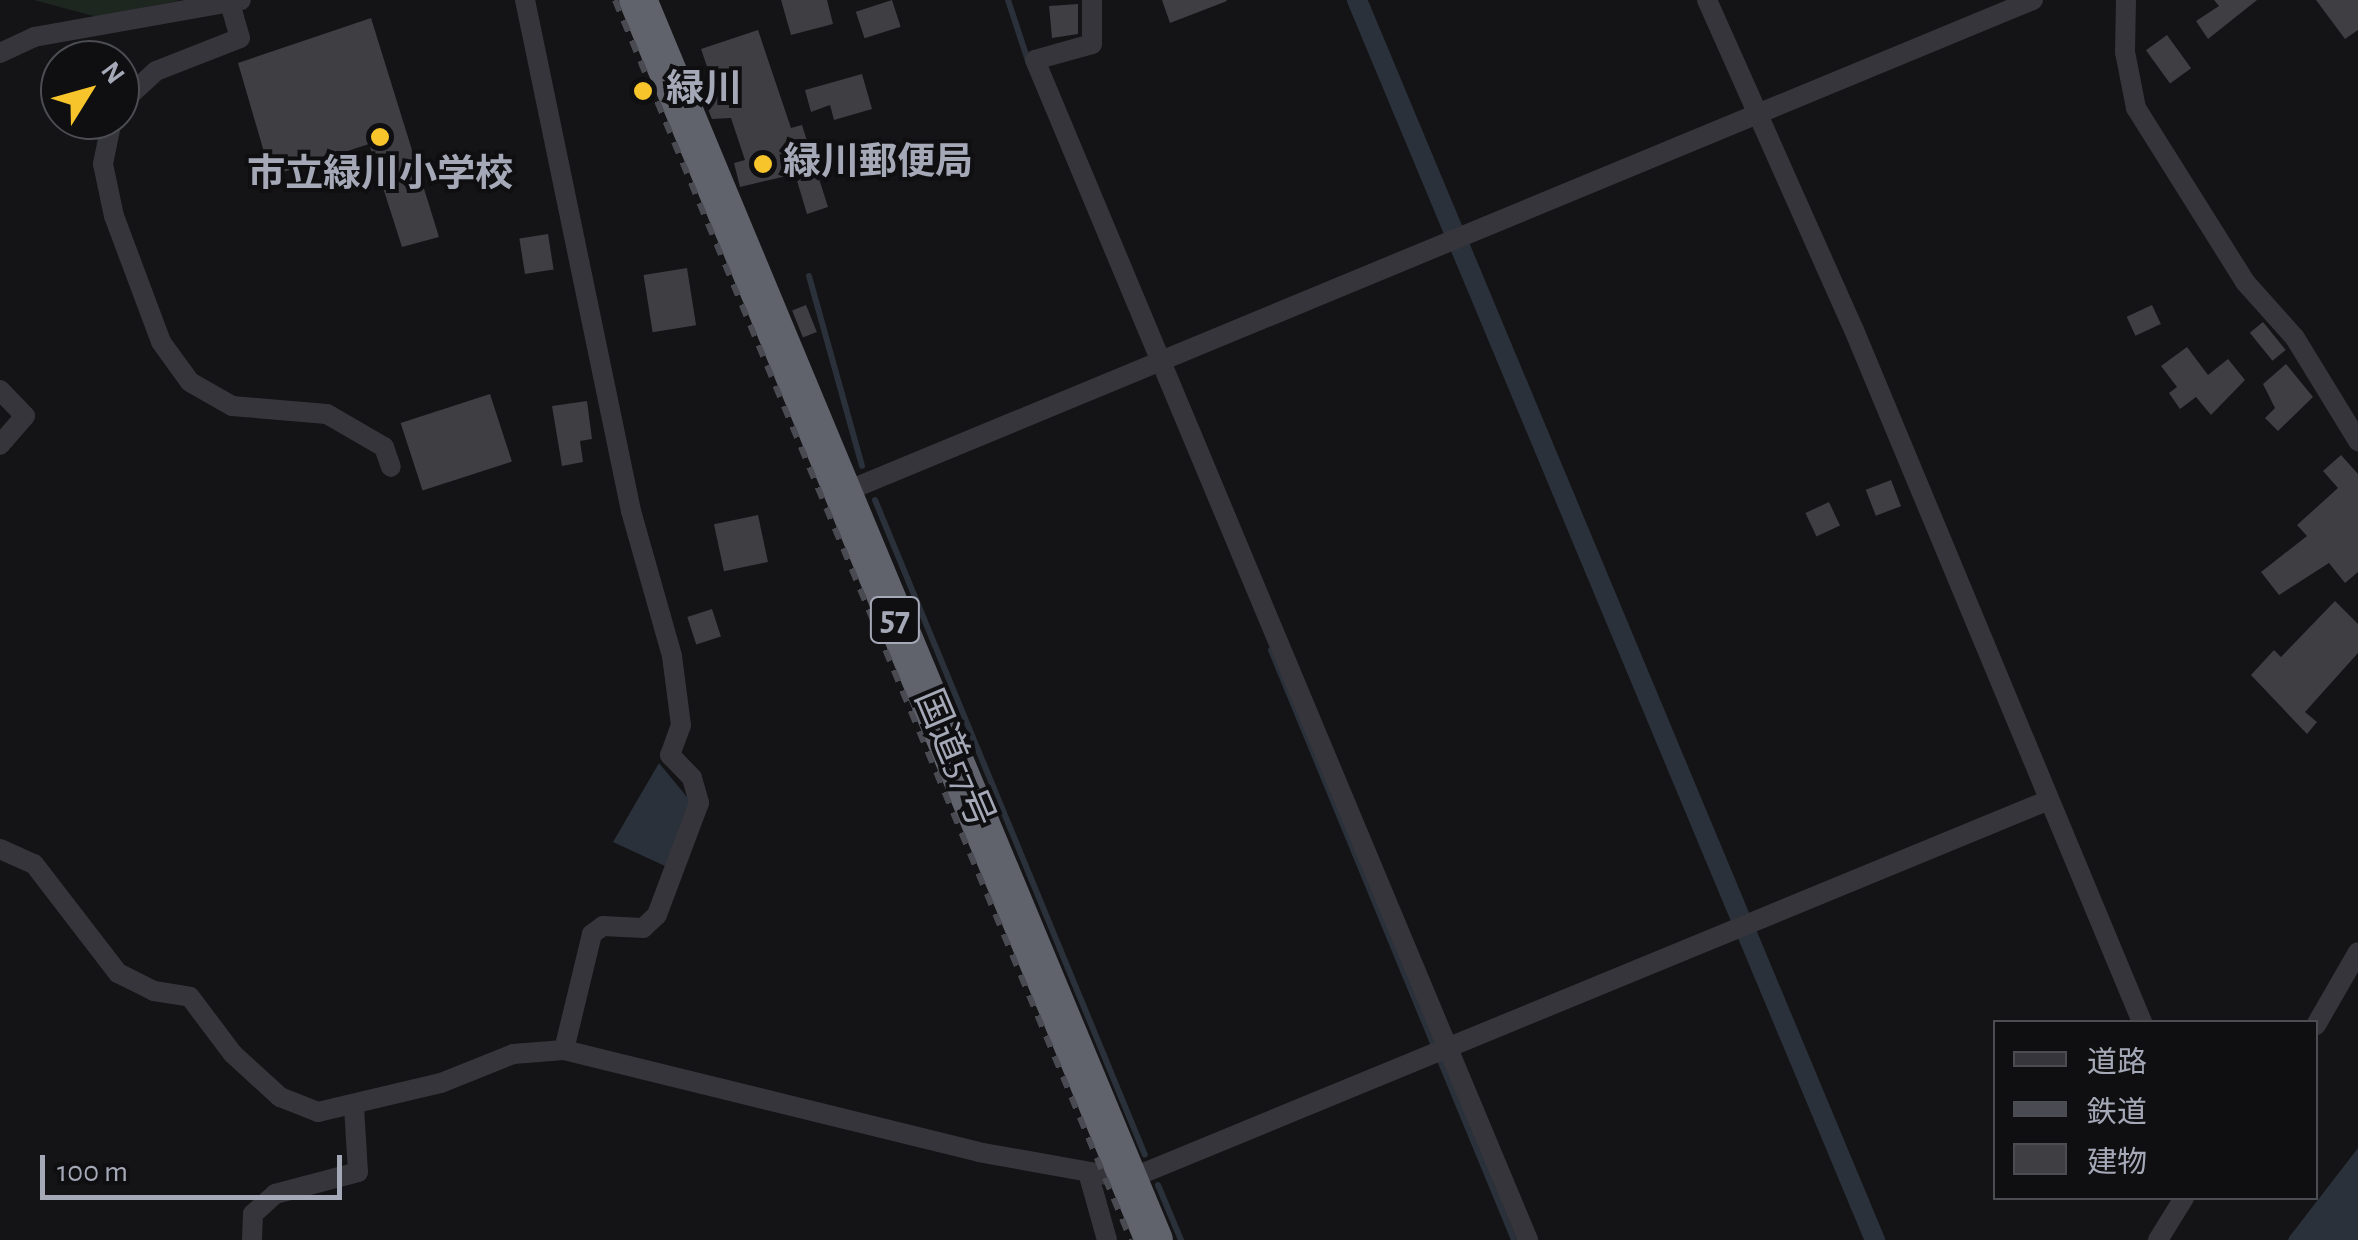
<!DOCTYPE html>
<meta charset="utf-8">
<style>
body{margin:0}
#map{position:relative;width:2358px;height:1240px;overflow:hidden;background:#141416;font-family:"Alegreya Sans","Noto Sans JP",sans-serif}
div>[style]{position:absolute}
.green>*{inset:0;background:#1e2620}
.water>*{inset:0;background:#2a313a}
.stream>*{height:6px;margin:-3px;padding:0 3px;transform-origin:3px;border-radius:3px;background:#2a313a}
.canal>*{height:20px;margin:-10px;padding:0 10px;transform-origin:10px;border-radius:10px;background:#2a313a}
.building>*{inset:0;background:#3e3e43;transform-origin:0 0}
.street>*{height:20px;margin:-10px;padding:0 10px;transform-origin:10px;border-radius:10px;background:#35353b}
.highway>*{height:38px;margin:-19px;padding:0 19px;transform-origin:19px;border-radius:19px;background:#61636c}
.rail>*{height:6px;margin-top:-3px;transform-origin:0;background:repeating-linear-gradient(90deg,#4a4b52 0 12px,transparent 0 22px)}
.dots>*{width:28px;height:28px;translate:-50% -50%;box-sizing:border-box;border:5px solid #0f0f11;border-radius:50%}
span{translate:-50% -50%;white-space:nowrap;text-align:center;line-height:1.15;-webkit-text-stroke:8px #0f0f11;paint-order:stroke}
.shield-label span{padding:2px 8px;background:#0f0f11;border:2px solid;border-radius:8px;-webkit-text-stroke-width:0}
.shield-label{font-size:35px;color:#a5a9b7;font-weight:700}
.poi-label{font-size:38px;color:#a5a9b7;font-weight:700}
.left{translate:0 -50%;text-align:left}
.street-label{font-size:38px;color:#a5a9b7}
.legend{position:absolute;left:1993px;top:1020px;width:325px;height:180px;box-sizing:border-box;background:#0f0f11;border:2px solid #4b4d53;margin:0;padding:12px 18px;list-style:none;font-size:30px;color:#a5a9b7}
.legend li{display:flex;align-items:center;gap:20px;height:50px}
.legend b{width:50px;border:2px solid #4b4d53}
.north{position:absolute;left:40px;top:40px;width:100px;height:100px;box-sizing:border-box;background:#0f0f11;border:2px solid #4b4d53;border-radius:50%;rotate:53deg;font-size:28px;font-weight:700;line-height:40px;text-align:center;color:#a5a9b7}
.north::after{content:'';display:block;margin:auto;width:35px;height:45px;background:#f7c52b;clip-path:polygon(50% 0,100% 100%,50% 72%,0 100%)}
.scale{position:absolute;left:40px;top:1155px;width:302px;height:45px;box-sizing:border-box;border:5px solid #a5a9b7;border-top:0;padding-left:12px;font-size:30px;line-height:35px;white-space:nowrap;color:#a5a9b7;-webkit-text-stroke:8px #0f0f11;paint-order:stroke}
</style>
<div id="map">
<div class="green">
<div style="clip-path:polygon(34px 0,181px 0,97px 17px)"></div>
</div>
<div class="water">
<div style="clip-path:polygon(659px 763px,692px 803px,665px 866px,613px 842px)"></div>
<div style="clip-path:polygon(2358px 1148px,2358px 1240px,2288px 1240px,2290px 1236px)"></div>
</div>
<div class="stream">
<div style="left:1008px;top:0;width:64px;rotate:71.8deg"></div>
<div style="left:809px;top:276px;width:197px;rotate:74.4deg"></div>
<div style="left:875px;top:500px;width:708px;rotate:67.6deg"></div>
<div style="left:1271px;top:650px;width:638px;rotate:67.61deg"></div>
<div style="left:1158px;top:1185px;width:60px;rotate:67.3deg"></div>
</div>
<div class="canal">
<div style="left:1357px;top:0;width:1344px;rotate:67.33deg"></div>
</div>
<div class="building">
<div style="clip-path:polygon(781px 0,827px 0,833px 24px,791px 35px)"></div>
<div style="left:892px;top:0;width:28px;height:38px;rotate:72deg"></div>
<div style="clip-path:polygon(1162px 0,1226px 0,1227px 1px,1170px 23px)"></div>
<div style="clip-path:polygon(2214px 0,2257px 0,2208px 39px,2196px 21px,2219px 6px)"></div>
<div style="clip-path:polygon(2316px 0,2358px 0,2358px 30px,2345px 39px)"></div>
<div style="clip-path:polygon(1078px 4px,1078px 34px,1052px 38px,1049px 6px)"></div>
<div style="clip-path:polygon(371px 18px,439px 237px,402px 247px,369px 144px,271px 176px,238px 63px)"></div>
<div style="clip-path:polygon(758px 30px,791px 128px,802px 125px,828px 207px,807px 214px,795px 174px,740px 187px,734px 163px,745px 160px,731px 118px,712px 119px,703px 97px,716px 93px,701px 49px)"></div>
<div style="left:2167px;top:35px;width:41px;height:26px;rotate:54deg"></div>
<div style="clip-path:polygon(862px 74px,872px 109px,834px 120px,830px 105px,811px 112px,805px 90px)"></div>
<div style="left:548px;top:234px;width:36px;height:29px;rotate:81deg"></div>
<div style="left:687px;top:268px;width:58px;height:44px;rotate:81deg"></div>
<div style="left:806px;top:305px;width:29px;height:15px;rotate:68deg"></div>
<div style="left:2152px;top:305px;width:21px;height:28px;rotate:65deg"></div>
<div style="left:2263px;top:322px;width:36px;height:17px;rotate:51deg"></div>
<div style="clip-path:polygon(2187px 347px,2208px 375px,2228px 359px,2245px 380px,2211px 415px,2196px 397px,2180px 409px,2169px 393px,2177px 387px,2161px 366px)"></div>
<div style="clip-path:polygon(2286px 364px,2313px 397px,2278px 431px,2265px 418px,2275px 408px,2263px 384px)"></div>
<div style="left:490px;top:394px;width:71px;height:94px;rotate:72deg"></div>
<div style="clip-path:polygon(587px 401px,592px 439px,580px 441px,583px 462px,562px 466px,552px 406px)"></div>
<div style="clip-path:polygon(2341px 455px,2358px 474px,2358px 572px,2345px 583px,2329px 563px,2279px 595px,2261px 572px,2307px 536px,2297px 525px,2338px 488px,2323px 471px)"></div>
<div style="left:1891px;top:480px;width:28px;height:27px;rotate:69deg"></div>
<div style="left:1829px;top:502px;width:26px;height:26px;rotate:65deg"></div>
<div style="left:758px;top:515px;width:48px;height:45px;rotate:78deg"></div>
<div style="clip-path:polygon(2335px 601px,2358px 624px,2358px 653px,2305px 712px,2317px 722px,2307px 734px,2251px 675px,2274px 650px,2281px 657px)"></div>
<div style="left:712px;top:609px;width:29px;height:26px;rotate:72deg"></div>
</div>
<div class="street">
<div style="left:525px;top:0;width:522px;rotate:78.28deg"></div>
<div style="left:631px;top:511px;width:151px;rotate:74.2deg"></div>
<div style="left:672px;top:656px;width:70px;rotate:82.6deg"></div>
<div style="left:681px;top:725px;width:32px;rotate:110deg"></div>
<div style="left:670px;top:755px;width:32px;rotate:46deg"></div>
<div style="left:692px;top:778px;width:26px;rotate:74deg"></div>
<div style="left:699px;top:803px;width:120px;rotate:110.6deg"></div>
<div style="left:657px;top:915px;width:19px;rotate:137deg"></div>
<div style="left:643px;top:928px;width:40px;rotate:-177.1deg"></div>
<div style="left:603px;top:926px;width:14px;rotate:144deg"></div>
<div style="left:592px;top:934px;width:119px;rotate:103.6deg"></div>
<div style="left:1092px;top:0;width:44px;rotate:90deg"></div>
<div style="left:1092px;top:44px;width:59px;rotate:164.3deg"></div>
<div style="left:1035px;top:60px;width:1279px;rotate:67.32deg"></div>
<div style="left:1707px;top:0;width:361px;rotate:66deg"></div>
<div style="left:1854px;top:330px;width:750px;rotate:67.4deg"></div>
<div style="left:2126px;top:0;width:52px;rotate:91.1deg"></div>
<div style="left:2125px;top:52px;width:57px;rotate:78.9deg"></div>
<div style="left:2136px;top:108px;width:205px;rotate:57.9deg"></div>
<div style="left:2245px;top:282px;width:75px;rotate:48.2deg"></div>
<div style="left:2295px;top:338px;width:121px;rotate:58.5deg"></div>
<div style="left:0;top:53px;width:38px;rotate:-25deg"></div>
<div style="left:34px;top:37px;width:210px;rotate:-10.1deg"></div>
<div style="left:120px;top:104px;width:49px;rotate:-42.5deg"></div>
<div style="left:156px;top:71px;width:90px;rotate:-21.4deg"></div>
<div style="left:240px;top:38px;width:36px;rotate:-106deg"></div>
<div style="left:112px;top:120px;width:45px;rotate:101.6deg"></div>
<div style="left:103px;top:164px;width:53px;rotate:78.1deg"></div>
<div style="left:114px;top:216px;width:134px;rotate:69.5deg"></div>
<div style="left:161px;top:342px;width:49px;rotate:54.1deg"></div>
<div style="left:190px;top:382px;width:48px;rotate:29.7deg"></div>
<div style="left:232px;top:406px;width:95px;rotate:4.8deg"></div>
<div style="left:327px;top:414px;width:66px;rotate:30.1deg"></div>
<div style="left:384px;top:447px;width:21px;rotate:71deg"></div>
<div style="left:0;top:390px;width:36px;rotate:46deg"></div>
<div style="left:25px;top:416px;width:38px;rotate:131deg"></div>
<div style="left:842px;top:493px;width:1289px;rotate:-22.49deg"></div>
<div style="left:0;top:849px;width:37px;rotate:24deg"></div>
<div style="left:34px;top:864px;width:138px;rotate:52.4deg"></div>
<div style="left:118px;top:973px;width:40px;rotate:26.6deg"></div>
<div style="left:154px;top:991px;width:36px;rotate:9deg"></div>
<div style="left:190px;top:997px;width:71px;rotate:53deg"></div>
<div style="left:233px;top:1054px;width:64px;rotate:42.5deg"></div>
<div style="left:280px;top:1097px;width:41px;rotate:21.5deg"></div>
<div style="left:318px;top:1112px;width:126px;rotate:-13.3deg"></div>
<div style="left:441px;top:1083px;width:78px;rotate:-21.9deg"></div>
<div style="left:513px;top:1054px;width:51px;rotate:-4.5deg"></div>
<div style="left:564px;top:1050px;width:426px;rotate:13.8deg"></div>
<div style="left:978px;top:1152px;width:153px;rotate:10.1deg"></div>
<div style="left:1129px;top:1179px;width:995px;rotate:-22.39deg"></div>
<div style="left:2316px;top:1025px;width:84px;rotate:-60.1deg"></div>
<div style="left:1089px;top:1176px;width:66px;rotate:74.3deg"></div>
<div style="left:252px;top:1240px;width:26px;rotate:-88deg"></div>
<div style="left:253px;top:1214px;width:30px;rotate:-42deg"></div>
<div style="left:275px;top:1194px;width:86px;rotate:-14.8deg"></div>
<div style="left:358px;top:1172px;width:65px;rotate:-93.5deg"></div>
<div style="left:2158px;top:1240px;width:49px;rotate:-58.2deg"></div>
</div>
<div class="highway">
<div style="left:638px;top:0;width:1343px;rotate:67.41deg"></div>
</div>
<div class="rail">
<div style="left:615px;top:0;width:1343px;rotate:67.41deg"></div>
</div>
<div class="dots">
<div style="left:643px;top:91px;background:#f7c52b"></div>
<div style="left:380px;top:137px;background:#f7c52b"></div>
<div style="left:763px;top:164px;background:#f7c52b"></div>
</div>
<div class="shield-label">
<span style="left:895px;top:620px">57</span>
</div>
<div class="poi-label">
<span class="left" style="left:666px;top:91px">緑川</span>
<span class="left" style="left:783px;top:164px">緑川郵便局</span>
<span style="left:380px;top:176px">市立緑川小学校</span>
</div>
<div class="street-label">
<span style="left:953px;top:759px;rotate:67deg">国道57号</span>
</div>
<ul class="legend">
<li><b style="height:12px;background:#35353b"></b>道路</li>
<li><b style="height:12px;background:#4a4b52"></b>鉄道</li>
<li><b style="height:28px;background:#3e3e43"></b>建物</li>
</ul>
<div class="north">N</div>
<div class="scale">100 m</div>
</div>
